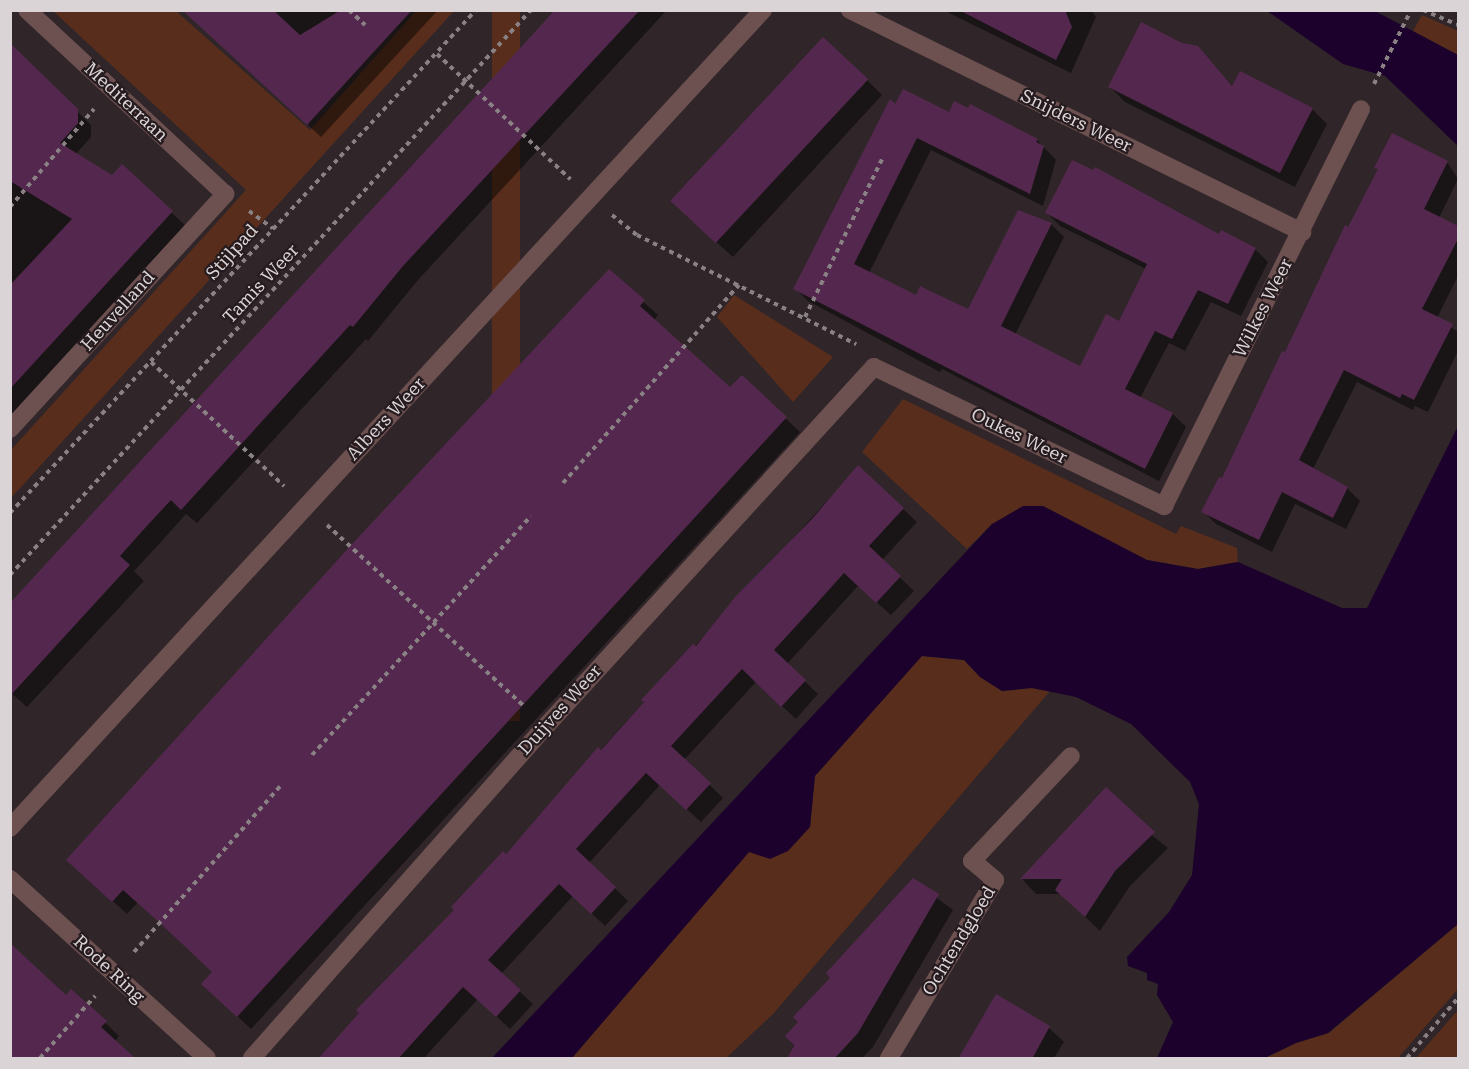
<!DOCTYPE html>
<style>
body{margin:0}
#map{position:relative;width:1469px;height:1069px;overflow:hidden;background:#302629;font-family:"Roboto Serif",serif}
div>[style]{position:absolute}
.green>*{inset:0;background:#582d1b;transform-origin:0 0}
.water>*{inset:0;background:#1b012c}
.shadow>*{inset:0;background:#0007}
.building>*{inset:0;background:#54284e;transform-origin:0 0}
.path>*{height:4px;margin-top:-2px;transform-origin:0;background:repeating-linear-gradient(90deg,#898183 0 4.5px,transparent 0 9px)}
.street>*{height:18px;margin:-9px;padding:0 9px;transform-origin:9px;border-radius:9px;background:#6d5050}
span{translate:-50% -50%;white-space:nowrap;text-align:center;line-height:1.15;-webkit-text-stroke:4.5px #261c1f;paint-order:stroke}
.street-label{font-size:18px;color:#dbd4d6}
.frame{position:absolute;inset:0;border:12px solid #dbd4d6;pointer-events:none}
</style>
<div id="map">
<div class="green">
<div style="clip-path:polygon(53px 11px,176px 11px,310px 130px,416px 11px,454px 11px,11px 498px,11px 450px,246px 190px)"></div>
<div style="left:492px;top:11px;width:28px;height:710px"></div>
<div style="clip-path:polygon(1422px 15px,1458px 31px,1458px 55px,1413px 31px)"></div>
<div style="clip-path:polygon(734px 295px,833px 357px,793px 402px,717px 317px)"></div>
<div style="clip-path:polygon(903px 399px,1176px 534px,1181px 526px,1237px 548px,1238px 562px,1198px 569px,1147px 560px,1043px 506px,992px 524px,967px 549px,862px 452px)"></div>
<div style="clip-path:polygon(921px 656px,964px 660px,980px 677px,1002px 691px,1031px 688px,1050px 691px,773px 1014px,726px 1058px,572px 1058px,749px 852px,810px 827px,815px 776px)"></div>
<div style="clip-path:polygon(1458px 924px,1458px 989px,1398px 1058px,1265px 1058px,1296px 1043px,1329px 1033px)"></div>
<div style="clip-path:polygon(1458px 1010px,1458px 1058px,1416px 1058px)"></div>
</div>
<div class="water">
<div style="clip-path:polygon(1267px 11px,1375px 11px,1458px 55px,1458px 146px,1385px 76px,1343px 64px)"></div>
<div style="clip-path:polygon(1458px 426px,1458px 924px,1328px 1033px,1296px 1043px,1265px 1058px,1157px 1058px,1173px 1022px,1157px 995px,1158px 984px,1147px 980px,1147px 973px,1128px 966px,1127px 957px,1169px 912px,1192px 875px,1199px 804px,1190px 782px,1131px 724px,1076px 697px,1032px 688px,1002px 691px,980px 677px,964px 660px,922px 656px,815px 776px,810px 827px,788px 851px,770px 859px,749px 852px,572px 1058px,492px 1058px,992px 524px,1023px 506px,1043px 506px,1147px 560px,1198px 569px,1238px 562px,1342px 608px,1367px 608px)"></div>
</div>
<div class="shadow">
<div style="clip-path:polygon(183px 10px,438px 10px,321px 137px)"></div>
<div style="clip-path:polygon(557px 10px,667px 10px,418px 280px,368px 341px,366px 339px,197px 523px,186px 514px,160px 543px,134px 571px,144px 581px,27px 707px,10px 692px)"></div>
<div style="clip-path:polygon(943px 10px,1091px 10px,1096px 17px,1071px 73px)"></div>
<div style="clip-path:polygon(10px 45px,91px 125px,91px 137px,75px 155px,112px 177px,122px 167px,186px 226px,10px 417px)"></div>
<div style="clip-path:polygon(1197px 47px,1233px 87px,1312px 109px,1327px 124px,1295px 187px,1125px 102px,1110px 87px)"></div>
<div style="clip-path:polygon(867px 80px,882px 95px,733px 257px,687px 216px)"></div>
<div style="clip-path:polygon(895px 106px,949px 114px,1037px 140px,1056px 160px,1043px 206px,931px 150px,869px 273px,916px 297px,968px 311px,1051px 224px,1064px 237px,1015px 335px,1081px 368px,1120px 323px,1146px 269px,1060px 226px,1047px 213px,1220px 236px,1255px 249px,1268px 262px,1241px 316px,1211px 302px,1185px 351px,1169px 343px,1140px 398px,1173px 414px,1186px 427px,1159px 481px,942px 369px,940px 372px,808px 301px,795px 288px)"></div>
<div style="clip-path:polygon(1447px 162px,1458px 179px,1439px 218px,1458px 227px,1458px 276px,1437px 318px,1458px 332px,1458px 351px,1428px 412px,1415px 406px,1413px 410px,1357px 382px,1313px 469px,1347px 488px,1360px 501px,1346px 529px,1295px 504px,1272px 552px,1216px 524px,1203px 511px,1223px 480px,1379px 170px,1376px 167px)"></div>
<div style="clip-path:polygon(609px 271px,658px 315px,654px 320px,731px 389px,742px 377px,800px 432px,251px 1029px,217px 997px,213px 972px,138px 902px,127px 914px,82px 873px)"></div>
<div style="clip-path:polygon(858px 467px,917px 522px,882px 560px,914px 591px,891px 615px,858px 586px,787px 664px,818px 694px,796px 719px,756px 682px,684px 760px,723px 798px,701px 822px,660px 785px,589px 863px,628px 901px,605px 926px,573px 896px,501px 974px,533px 1004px,510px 1029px,478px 999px,424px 1058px,320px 1058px)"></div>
<div style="clip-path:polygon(1101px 795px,1168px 848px,1130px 886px,1100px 931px,1061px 894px,1036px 894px,1022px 879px)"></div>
<div style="clip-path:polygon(913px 880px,953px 910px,873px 1047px,862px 1058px,789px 1058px,800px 1022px)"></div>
<div style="clip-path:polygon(72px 991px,119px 1036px,115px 1041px,66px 997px)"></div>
<div style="clip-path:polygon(1049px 1028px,1064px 1042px,1054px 1058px,959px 1058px)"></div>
</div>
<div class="building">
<div style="clip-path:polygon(182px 10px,273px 10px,300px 35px,341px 10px,412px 10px,307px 125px)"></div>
<div style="clip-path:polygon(555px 10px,640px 10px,403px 266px,353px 327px,350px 325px,181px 510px,171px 500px,145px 528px,120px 556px,130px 565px,10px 696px,10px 603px)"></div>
<div style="clip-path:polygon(959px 10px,1065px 10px,1072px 27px,1056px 60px)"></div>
<div style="clip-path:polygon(1141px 22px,1182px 43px,1198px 46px,1232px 86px,1240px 71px,1313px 108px,1280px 173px,1108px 87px)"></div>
<div style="left:823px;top:37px;width:62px;height:224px;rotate:43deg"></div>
<div style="clip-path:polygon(10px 43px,78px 109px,78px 123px,60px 143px,112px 175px,122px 164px,173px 211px,10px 389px,10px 285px,72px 219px,10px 181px)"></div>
<div style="clip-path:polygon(903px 89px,949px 112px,954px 101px,968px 108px,970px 104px,1038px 139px,1036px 142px,1044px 146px,1030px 194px,917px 138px,854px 264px,916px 295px,920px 286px,968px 309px,1018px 210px,1052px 223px,1001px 326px,1080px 366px,1106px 314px,1119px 321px,1147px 264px,1045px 213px,1072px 160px,1093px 170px,1095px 167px,1219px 234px,1221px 230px,1256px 248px,1228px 304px,1198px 290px,1172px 339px,1155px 331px,1125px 389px,1173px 413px,1145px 469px,793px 289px,890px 99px,895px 104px)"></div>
<div style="clip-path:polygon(1392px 133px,1448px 161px,1424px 209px,1458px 226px,1458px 239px,1422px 309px,1453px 324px,1414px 400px,1402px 394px,1400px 398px,1344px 370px,1299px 460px,1348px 487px,1333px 518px,1282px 492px,1259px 540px,1201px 512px,1219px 477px,1222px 478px,1282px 351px,1285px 352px,1345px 225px,1348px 227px,1378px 169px,1374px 168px)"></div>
<div style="clip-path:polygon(609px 269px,645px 300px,640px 306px,730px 387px,742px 375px,787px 417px,237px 1017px,201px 984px,212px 972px,161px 924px,123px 890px,112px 902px,66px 860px,353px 543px)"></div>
<div style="clip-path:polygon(858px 465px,904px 508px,869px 546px,901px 576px,876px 603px,844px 573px,809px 612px,774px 650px,806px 680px,781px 707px,742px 669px,706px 708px,671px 746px,711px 783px,686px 810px,646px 773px,576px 849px,616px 887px,591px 914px,559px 884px,488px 960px,521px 990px,496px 1017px,463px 987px,398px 1059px,318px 1059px,359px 1013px,356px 1010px,454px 910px,451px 907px,503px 851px,506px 854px,598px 747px,601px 750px,644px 702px,641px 700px,693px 644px,696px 646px,736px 596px,812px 519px)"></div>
<div style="clip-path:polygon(1106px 787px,1155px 832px,1115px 871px,1085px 917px,1055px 890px,1062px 879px,1020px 879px)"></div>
<div style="clip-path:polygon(913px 878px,939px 894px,858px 1033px,834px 1059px,787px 1059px,794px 1045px,785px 1036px,798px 1022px,793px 1017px,830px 978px,826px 973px)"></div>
<div style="clip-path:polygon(10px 943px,66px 995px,71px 989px,107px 1021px,101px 1027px,136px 1059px,10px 1059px)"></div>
<div style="clip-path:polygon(996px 994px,1050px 1026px,1032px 1059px,958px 1059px)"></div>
</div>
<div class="path">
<div style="left:349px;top:10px;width:22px;rotate:43deg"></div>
<div style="left:1423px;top:10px;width:38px;rotate:23deg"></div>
<div style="left:437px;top:54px;width:183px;rotate:43.2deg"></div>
<div style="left:1374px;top:84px;width:83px;rotate:-63.4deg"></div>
<div style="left:10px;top:207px;width:129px;rotate:-49.4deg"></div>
<div style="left:249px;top:211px;width:29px;rotate:36deg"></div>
<div style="left:612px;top:215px;width:32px;rotate:39deg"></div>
<div style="left:637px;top:235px;width:245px;rotate:26.5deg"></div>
<div style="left:805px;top:317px;width:176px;rotate:-64deg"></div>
<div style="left:151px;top:362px;width:182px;rotate:43deg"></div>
<div style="left:563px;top:483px;width:265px;rotate:-48.4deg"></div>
<div style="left:10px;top:513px;width:686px;rotate:-47.19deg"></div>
<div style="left:327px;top:525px;width:269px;rotate:42.6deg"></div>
<div style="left:10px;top:575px;width:769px;rotate:-47.32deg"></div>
<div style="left:312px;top:755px;width:324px;rotate:-47.5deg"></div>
<div style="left:134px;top:952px;width:224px;rotate:-48.6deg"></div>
<div style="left:40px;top:1058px;width:83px;rotate:-48.4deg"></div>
<div style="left:1407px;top:1058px;width:79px;rotate:-49.6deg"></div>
</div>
<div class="street">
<div style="left:850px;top:10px;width:504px;rotate:26.16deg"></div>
<div style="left:10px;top:429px;width:319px;rotate:-47.5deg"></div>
<div style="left:225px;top:194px;width:270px;rotate:-137.1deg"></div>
<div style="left:10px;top:828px;width:1112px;rotate:-47.37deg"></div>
<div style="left:10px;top:879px;width:266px;rotate:42.3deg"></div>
<div style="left:252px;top:1058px;width:443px;rotate:-48.5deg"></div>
<div style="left:546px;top:726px;width:486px;rotate:-47.6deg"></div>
<div style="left:874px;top:367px;width:322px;rotate:25.6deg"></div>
<div style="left:1164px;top:506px;width:443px;rotate:-63.6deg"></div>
<div style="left:889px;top:1058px;width:207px;rotate:-59.2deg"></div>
<div style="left:995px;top:880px;width:30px;rotate:-140deg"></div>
<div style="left:972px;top:861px;width:144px;rotate:-46.7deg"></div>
</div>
<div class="street-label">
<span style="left:126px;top:102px;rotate:43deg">Mediterraan</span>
<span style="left:1076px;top:121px;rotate:26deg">Snijders Weer</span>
<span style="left:232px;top:252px;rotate:-48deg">Stijlpad</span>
<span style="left:261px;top:284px;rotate:-47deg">Tamis Weer</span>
<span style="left:1263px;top:308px;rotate:-63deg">Wilkes Weer</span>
<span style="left:118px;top:311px;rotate:-48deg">Heuvelland</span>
<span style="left:386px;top:419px;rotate:-47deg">Albers Weer</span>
<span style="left:1019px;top:436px;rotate:26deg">Oukes Weer</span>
<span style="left:560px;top:710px;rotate:-48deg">Duijves Weer</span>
<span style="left:959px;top:941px;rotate:-59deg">Ochtendgloed</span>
<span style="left:109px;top:969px;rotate:43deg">Rode Ring</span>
</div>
<div class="frame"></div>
</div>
